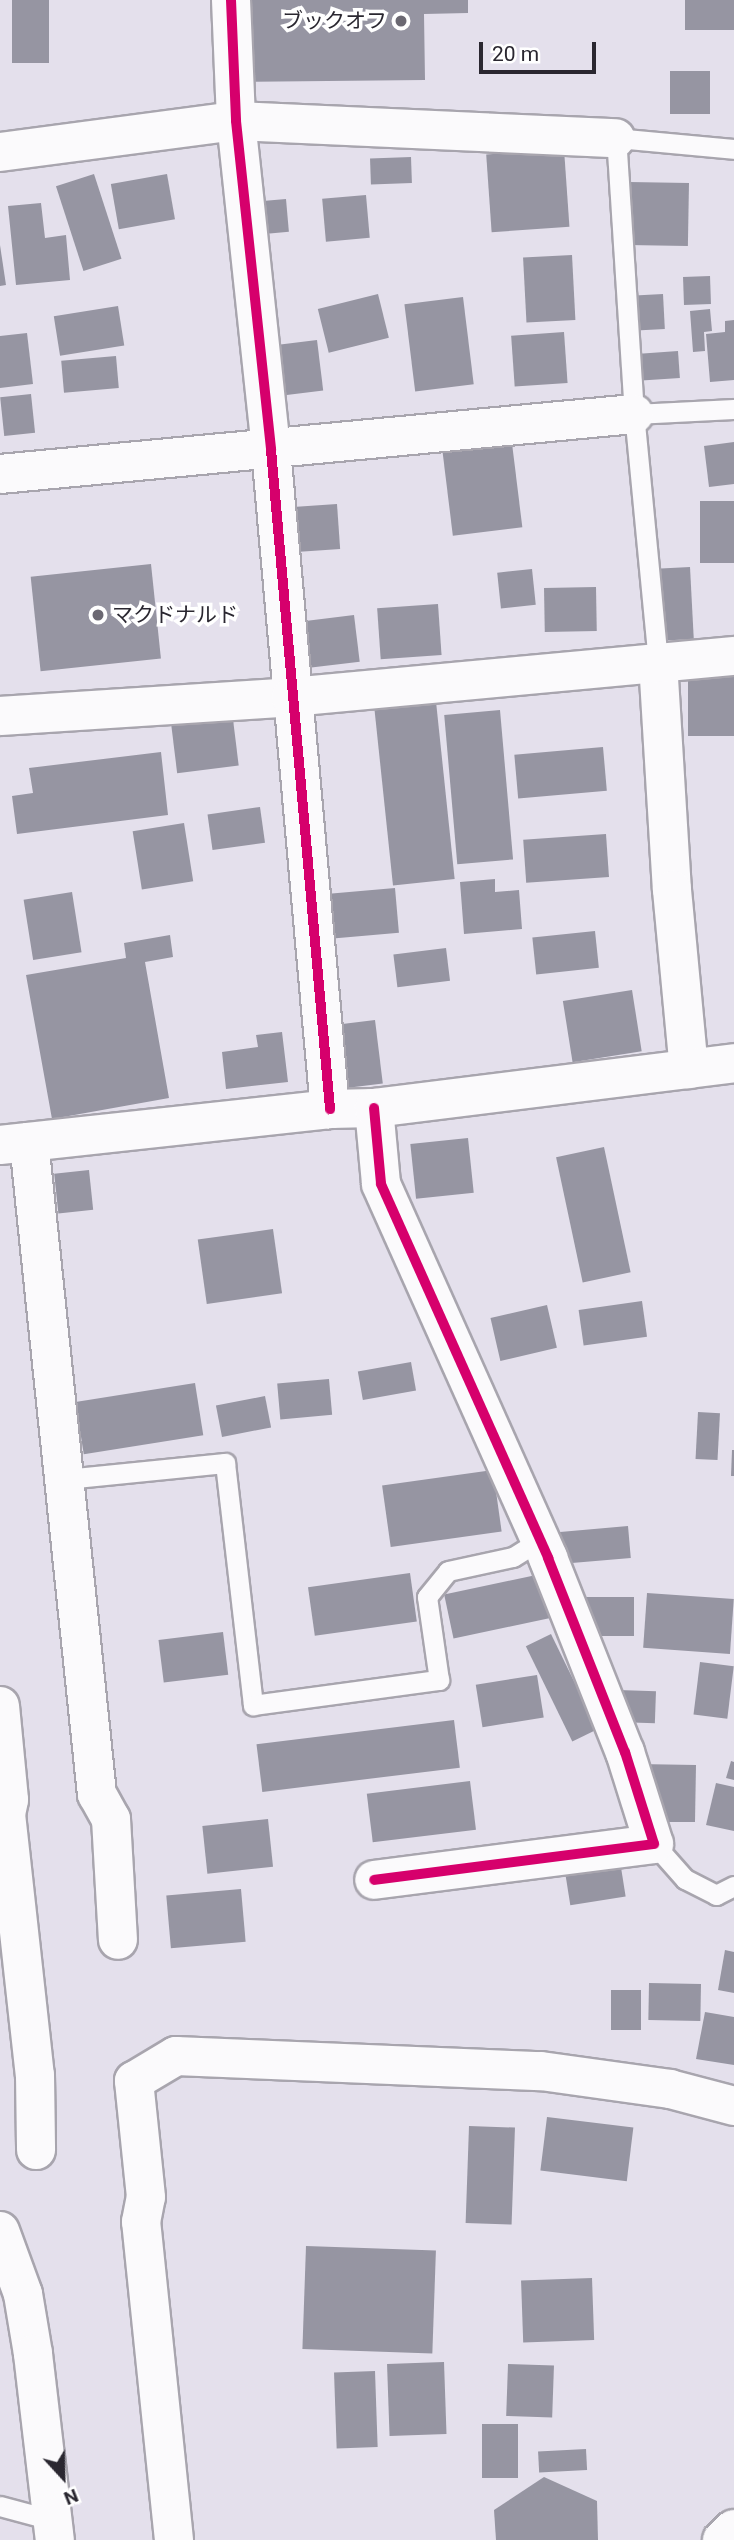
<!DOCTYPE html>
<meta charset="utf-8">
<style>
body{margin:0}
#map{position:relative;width:734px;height:2540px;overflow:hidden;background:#e4e0ec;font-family:Roboto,"Noto Sans JP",sans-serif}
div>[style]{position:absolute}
.building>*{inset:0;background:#9695a2;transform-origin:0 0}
.roads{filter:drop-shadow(2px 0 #a8a5ae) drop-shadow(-2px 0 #a8a5ae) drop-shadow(0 2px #a8a5ae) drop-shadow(0 -2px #a8a5ae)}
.service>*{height:19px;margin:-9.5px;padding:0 9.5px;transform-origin:9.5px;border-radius:9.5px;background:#fbfafc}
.minor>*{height:38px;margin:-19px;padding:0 19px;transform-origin:19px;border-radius:19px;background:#fbfafc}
.tertiary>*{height:38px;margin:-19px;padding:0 19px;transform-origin:19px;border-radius:19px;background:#fbfafc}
.cycleway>*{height:10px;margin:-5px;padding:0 5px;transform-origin:5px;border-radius:5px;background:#d6006c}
.dots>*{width:19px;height:19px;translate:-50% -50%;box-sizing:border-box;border:4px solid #fff;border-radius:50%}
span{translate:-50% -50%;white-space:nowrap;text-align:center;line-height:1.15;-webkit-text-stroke:7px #fff;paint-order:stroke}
.poi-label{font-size:21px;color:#2a2730}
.right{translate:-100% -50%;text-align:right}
.left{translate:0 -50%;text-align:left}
.north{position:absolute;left:28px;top:2442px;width:70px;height:70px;-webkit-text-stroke:5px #fff;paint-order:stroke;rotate:158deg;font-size:19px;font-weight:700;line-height:28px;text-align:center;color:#2a2730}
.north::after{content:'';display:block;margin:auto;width:24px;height:32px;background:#2a2730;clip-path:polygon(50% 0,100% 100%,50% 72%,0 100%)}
.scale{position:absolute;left:479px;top:42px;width:117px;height:32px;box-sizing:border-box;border:4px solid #2a2730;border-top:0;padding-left:9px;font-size:21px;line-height:24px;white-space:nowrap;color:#2a2730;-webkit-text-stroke:5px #fff;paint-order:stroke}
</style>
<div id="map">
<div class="building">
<div style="left:12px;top:0;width:37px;height:63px"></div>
<div style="clip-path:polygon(237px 0,468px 0,468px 13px,424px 14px,425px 80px,237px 82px)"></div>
<div style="left:685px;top:0;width:49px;height:30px"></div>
<div style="left:670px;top:71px;width:40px;height:43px"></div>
<div style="left:564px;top:149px;width:78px;height:78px;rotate:86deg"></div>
<div style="left:411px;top:157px;width:26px;height:41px;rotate:88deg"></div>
<div style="left:94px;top:174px;width:89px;height:40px;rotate:72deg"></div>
<div style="left:167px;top:174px;width:46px;height:57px;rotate:80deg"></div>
<div style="left:629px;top:182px;width:60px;height:63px;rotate:1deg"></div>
<div style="left:366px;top:195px;width:43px;height:44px;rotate:85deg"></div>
<div style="left:286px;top:199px;width:33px;height:33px;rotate:85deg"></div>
<div style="clip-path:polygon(41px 203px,45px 238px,66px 235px,70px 280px,16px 285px,8px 206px)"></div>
<div style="clip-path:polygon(0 245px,6px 285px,0 286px)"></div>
<div style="left:572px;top:255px;width:65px;height:49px;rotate:87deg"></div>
<div style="left:710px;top:276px;width:28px;height:27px;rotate:88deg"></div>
<div style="left:378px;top:294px;width:45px;height:62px;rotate:76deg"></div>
<div style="left:663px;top:294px;width:35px;height:33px;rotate:87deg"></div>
<div style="left:463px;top:297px;width:88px;height:59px;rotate:83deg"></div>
<div style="left:118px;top:306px;width:40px;height:65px;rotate:81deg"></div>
<div style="clip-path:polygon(710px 309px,712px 331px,704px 332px,705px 351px,693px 352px,690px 311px)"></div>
<div style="clip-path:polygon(734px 320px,734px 380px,710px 382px,706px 334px,725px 332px,725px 321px)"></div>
<div style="left:564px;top:332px;width:51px;height:53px;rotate:86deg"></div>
<div style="clip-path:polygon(27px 333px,33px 384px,0 388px,0 336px)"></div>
<div style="left:317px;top:340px;width:51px;height:47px;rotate:83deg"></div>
<div style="left:678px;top:351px;width:27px;height:42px;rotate:86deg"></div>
<div style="left:116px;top:356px;width:32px;height:55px;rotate:85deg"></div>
<div style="left:31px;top:394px;width:39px;height:31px;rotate:84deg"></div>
<div style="left:511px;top:435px;width:93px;height:70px;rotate:83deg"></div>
<div style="clip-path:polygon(734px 442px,734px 484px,709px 487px,704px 446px)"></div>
<div style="left:700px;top:501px;width:34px;height:62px"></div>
<div style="left:337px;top:504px;width:45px;height:55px;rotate:86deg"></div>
<div style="left:151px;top:564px;width:95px;height:121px;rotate:84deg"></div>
<div style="left:690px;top:567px;width:72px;height:34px;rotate:87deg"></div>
<div style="left:532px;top:569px;width:36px;height:35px;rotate:84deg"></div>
<div style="left:596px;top:587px;width:44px;height:52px;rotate:89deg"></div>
<div style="left:438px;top:604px;width:51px;height:61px;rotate:86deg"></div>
<div style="left:354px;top:615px;width:47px;height:53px;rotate:83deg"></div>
<div style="left:734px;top:672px;width:64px;height:46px;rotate:90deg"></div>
<div style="left:435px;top:692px;width:188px;height:62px;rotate:84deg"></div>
<div style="left:500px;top:710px;width:150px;height:56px;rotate:85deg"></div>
<div style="left:232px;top:711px;width:55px;height:62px;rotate:83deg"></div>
<div style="left:603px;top:747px;width:44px;height:89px;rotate:85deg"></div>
<div style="clip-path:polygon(161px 752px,168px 815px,17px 834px,12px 796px,33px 793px,29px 768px)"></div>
<div style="left:260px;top:807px;width:36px;height:53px;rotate:82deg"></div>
<div style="left:184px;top:823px;width:59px;height:52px;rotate:81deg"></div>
<div style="left:606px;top:834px;width:43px;height:83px;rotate:86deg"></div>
<div style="clip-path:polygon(495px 879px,495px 892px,519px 890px,522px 929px,464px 934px,460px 882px)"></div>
<div style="left:395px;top:888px;width:45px;height:69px;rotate:85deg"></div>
<div style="left:72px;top:892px;width:61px;height:49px;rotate:81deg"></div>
<div style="left:595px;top:931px;width:37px;height:63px;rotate:84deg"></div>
<div style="clip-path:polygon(170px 935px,173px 957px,145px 962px,169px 1098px,52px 1119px,26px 975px,126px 958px,124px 943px)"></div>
<div style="left:446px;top:948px;width:33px;height:53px;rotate:83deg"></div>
<div style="left:632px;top:990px;width:62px;height:70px;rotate:81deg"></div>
<div style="left:375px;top:1020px;width:64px;height:41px;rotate:83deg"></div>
<div style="clip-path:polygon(282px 1032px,288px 1082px,226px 1089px,222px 1052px,258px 1047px,256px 1035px)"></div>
<div style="left:468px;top:1138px;width:55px;height:58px;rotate:84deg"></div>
<div style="left:604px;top:1147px;width:128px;height:49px;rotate:78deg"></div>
<div style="left:89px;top:1170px;width:40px;height:35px;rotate:84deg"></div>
<div style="left:273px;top:1229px;width:65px;height:76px;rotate:82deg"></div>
<div style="left:642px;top:1301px;width:36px;height:64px;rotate:82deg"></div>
<div style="left:547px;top:1305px;width:44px;height:58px;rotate:77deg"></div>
<div style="left:411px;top:1362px;width:29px;height:54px;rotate:80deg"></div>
<div style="left:329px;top:1379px;width:36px;height:52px;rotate:85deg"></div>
<div style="left:195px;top:1383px;width:53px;height:121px;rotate:81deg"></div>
<div style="left:265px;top:1396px;width:32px;height:50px;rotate:79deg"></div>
<div style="left:698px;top:1412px;width:22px;height:47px;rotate:3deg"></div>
<div style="clip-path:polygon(732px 1450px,734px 1450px,734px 1476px,731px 1476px)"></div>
<div style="left:493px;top:1470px;width:62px;height:112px;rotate:82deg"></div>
<div style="left:628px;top:1526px;width:32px;height:71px;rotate:85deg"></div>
<div style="left:410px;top:1573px;width:49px;height:103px;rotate:82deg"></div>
<div style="left:541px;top:1574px;width:45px;height:99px;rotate:78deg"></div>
<div style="left:647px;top:1593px;width:87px;height:55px;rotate:4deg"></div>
<div style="left:634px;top:1597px;width:39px;height:51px;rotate:90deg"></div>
<div style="left:223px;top:1632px;width:43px;height:65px;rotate:83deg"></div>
<div style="left:551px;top:1634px;width:106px;height:28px;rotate:64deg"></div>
<div style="left:700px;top:1662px;width:34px;height:53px;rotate:7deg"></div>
<div style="left:537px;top:1675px;width:43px;height:62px;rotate:81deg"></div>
<div style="left:618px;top:1690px;width:38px;height:32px;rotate:2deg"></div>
<div style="left:454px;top:1720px;width:48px;height:199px;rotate:83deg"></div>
<div style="clip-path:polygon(731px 1761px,734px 1762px,734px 1780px,726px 1778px)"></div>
<div style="clip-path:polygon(638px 1764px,696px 1765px,695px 1822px,653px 1822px)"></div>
<div style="left:470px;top:1781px;width:49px;height:104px;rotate:83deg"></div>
<div style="clip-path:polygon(716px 1783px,734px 1787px,734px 1831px,706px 1825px)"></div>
<div style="left:268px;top:1819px;width:48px;height:66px;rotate:84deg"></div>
<div style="left:620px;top:1861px;width:36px;height:56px;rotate:81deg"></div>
<div style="left:241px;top:1889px;width:53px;height:75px;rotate:85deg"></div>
<div style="clip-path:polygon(725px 1950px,734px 1952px,734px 1993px,718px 1990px)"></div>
<div style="left:649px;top:1983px;width:52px;height:37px;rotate:1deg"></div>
<div style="left:611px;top:1990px;width:30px;height:40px"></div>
<div style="clip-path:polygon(705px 2012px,734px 2017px,734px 2065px,696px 2059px)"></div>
<div style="left:547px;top:2117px;width:87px;height:54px;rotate:7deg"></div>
<div style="left:469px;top:2126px;width:46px;height:97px;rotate:2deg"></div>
<div style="left:306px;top:2246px;width:130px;height:103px;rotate:2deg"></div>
<div style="left:592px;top:2278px;width:62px;height:71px;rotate:88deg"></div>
<div style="left:444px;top:2362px;width:72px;height:57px;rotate:88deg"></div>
<div style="left:508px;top:2364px;width:46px;height:52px;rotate:2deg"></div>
<div style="left:375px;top:2371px;width:76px;height:41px;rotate:88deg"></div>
<div style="left:482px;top:2424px;width:36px;height:54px"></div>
<div style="left:586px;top:2449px;width:21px;height:48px;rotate:87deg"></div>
<div style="clip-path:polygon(544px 2477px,597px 2501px,598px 2540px,496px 2540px,494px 2510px)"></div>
</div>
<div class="roads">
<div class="service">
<div style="left:634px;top:414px;width:100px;rotate:-2.9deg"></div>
<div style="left:658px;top:662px;width:249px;rotate:-95.5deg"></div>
<div style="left:634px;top:414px;width:277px;rotate:-93.7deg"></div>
<div style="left:616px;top:138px;width:119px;rotate:5.3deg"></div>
<div style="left:65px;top:1479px;width:161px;rotate:-5.7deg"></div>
<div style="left:225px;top:1463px;width:244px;rotate:83.4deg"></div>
<div style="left:253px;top:1705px;width:188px;rotate:-7.7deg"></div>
<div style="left:439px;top:1680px;width:84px;rotate:-98.2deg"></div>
<div style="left:427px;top:1597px;width:33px;rotate:-51deg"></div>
<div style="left:448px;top:1571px;width:66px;rotate:-12.2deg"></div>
<div style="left:513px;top:1557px;width:32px;rotate:-32deg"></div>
<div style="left:654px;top:1844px;width:47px;rotate:48.5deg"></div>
<div style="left:685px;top:1879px;width:35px;rotate:27deg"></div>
<div style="left:716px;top:1895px;width:20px;rotate:-27deg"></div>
<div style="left:0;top:2506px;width:54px;rotate:15.1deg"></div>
</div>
<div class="minor">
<div style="left:231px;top:0;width:121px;rotate:87.6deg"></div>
<div style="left:236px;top:121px;width:331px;rotate:83.9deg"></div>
<div style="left:271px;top:450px;width:662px;rotate:84.88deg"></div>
<div style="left:0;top:152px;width:238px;rotate:-7.5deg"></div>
<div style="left:236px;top:121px;width:380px;rotate:2.6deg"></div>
<div style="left:0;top:474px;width:637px;rotate:-5.41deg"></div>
<div style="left:658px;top:662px;width:228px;rotate:86.5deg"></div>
<div style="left:672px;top:890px;width:180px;rotate:84.6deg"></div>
<div style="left:0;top:716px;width:292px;rotate:-3.7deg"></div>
<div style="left:291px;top:697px;width:445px;rotate:-5.3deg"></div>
<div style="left:374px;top:1108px;width:76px;rotate:84.7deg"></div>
<div style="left:381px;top:1184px;width:410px;rotate:65.9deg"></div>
<div style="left:548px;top:1558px;width:209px;rotate:68.4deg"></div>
<div style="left:625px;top:1752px;width:96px;rotate:72.5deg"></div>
<div style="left:654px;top:1844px;width:282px;rotate:172.7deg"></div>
<div style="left:29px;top:1142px;width:656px;rotate:84.05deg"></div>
<div style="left:97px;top:1794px;width:29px;rotate:61deg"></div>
<div style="left:111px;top:1819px;width:121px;rotate:86.7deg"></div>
<div style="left:0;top:1145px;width:332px;rotate:-6.2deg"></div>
<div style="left:330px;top:1109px;width:44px;rotate:-1.3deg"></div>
<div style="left:374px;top:1108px;width:363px;rotate:-7.1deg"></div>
<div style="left:0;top:1706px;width:94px;rotate:84.5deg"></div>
<div style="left:9px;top:1800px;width:14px;rotate:102deg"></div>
<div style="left:6px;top:1814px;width:263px;rotate:83.7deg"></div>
<div style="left:35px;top:2075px;width:75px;rotate:89.2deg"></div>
<div style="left:174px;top:2540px;width:320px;rotate:-95.9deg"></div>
<div style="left:141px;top:2222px;width:25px;rotate:-79deg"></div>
<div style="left:146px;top:2197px;width:117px;rotate:-95.9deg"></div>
<div style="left:134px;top:2081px;width:49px;rotate:-30.8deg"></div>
<div style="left:176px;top:2056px;width:365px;rotate:2.4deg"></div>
<div style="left:541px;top:2071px;width:130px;rotate:7.9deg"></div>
<div style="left:670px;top:2089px;width:66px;rotate:14.9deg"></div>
<div style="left:722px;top:2540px;width:16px;rotate:-43deg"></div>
</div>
<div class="tertiary">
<div style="left:0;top:2231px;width:67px;rotate:69.9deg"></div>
<div style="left:23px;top:2294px;width:61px;rotate:80.5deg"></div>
<div style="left:33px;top:2354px;width:187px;rotate:83.3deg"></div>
</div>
</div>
<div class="cycleway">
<div style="left:231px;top:0;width:121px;rotate:87.6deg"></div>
<div style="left:236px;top:121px;width:331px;rotate:83.9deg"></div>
<div style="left:271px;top:450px;width:662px;rotate:84.88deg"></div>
<div style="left:374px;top:1108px;width:76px;rotate:84.7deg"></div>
<div style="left:381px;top:1184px;width:410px;rotate:65.9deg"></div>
<div style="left:548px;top:1558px;width:209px;rotate:68.4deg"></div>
<div style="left:625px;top:1752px;width:96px;rotate:72.5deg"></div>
<div style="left:654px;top:1844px;width:282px;rotate:172.7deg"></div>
</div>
<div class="dots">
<div style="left:401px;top:21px;background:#6b6872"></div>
<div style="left:98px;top:615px;background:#6b6872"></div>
</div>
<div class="poi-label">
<span class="right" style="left:387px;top:21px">ブックオフ</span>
<span class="left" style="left:112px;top:615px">マクドナルド</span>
</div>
<div class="north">N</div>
<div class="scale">20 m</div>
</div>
